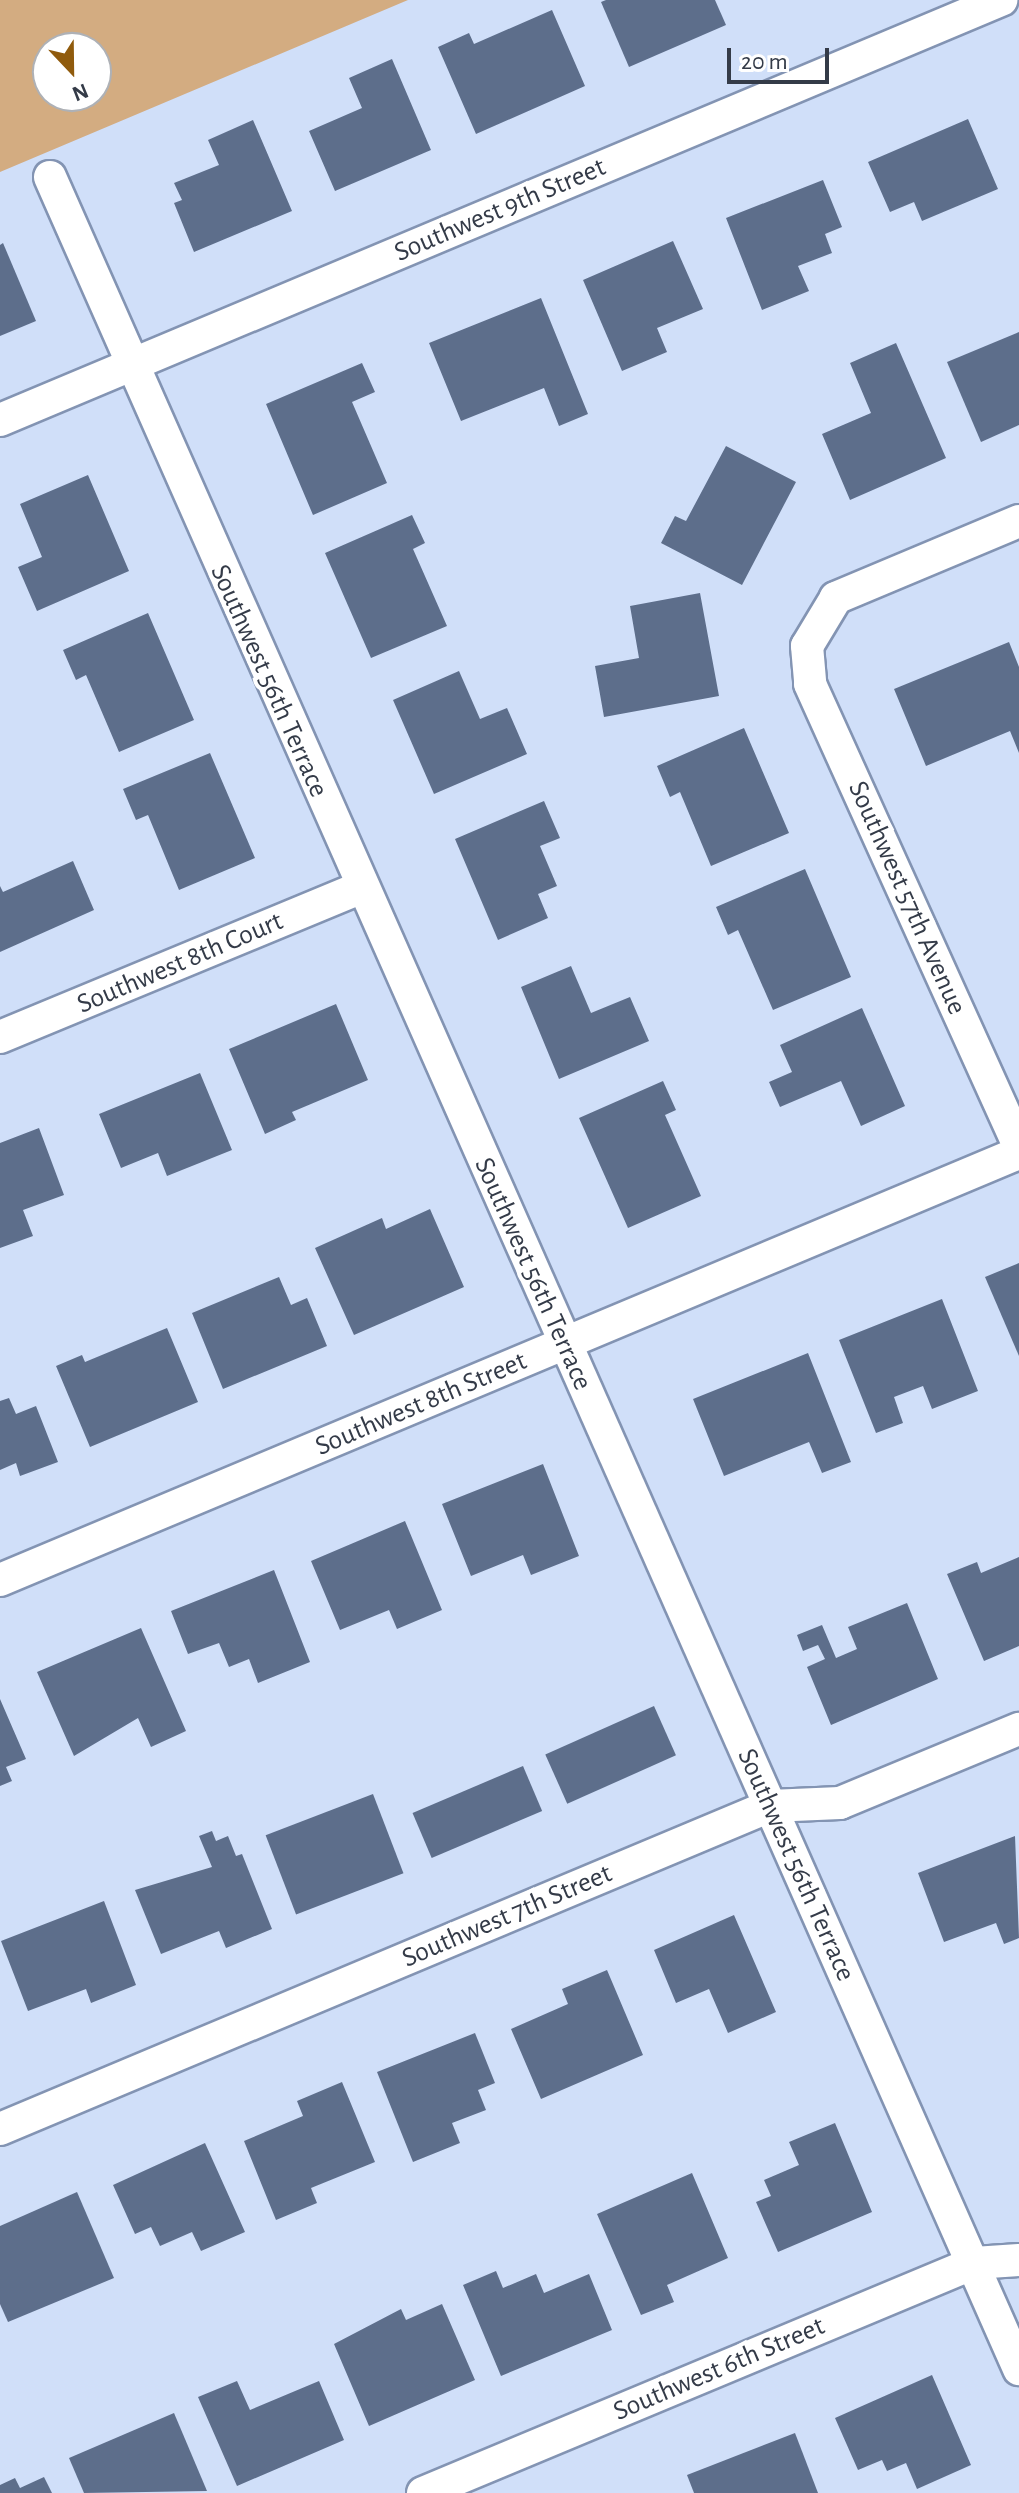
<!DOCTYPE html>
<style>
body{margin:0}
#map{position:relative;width:1019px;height:2493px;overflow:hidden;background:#d0dff9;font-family:"Alegreya Sans",sans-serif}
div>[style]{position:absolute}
.green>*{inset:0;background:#d3ac81}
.building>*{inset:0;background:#5d6e8b;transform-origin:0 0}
.roads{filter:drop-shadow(2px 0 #8394b3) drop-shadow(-2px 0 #8394b3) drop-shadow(0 2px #8394b3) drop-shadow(0 -2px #8394b3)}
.minor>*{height:32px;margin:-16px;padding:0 16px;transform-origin:16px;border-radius:16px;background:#fff}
span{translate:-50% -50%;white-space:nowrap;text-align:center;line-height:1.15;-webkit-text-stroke:8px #fff;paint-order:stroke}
.street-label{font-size:28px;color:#343b48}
.north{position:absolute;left:32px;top:32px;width:80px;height:80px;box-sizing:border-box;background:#fff;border:2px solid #aeb1b6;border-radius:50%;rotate:158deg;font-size:22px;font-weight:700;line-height:32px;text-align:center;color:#343b48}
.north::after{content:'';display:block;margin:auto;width:28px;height:36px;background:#905b0d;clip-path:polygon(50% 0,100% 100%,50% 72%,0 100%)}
.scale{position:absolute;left:727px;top:48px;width:102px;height:36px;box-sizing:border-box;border:4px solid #343b48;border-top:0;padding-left:10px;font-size:24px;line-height:28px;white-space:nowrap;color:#343b48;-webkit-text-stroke:6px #fff;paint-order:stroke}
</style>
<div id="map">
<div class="green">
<div style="clip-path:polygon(evenodd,0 0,408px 0,0 172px,0 0,48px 48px,96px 48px,96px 96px,48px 96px,48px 48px)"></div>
</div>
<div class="building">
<div style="clip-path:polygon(606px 0,715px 0,726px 25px,629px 67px,601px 2px)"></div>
<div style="clip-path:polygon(552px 10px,585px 86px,476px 134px,438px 47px,469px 33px,474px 44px)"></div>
<div style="clip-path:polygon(392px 59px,431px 150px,335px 191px,309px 131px,362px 108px,349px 78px)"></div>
<div style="clip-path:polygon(968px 119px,998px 189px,922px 221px,914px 202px,890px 212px,868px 162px)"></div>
<div style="clip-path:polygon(253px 120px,292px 211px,194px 252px,174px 203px,182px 200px,174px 183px,219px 165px,208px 140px)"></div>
<div style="clip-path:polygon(823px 180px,842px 227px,825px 234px,832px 253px,798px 266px,809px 291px,762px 310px,726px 218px)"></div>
<div style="clip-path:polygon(673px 241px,703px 309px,657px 328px,667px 352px,622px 371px,583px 280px)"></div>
<div style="clip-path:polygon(3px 243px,36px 321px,0 336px,0 245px)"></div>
<div style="clip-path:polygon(541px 298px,588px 414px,559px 426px,544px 388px,461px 421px,429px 343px)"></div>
<div style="clip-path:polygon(1019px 332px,1019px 425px,981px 442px,947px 362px)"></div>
<div style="clip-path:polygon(896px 343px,946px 458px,850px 500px,822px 434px,871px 413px,850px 363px)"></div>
<div style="clip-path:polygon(362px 363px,375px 392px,352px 402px,387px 483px,313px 515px,266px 404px)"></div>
<div style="clip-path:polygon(726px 446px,796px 482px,742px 585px,661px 543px,675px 516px,686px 521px)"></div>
<div style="clip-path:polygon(88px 475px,129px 571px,37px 611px,18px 567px,42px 557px,20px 504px)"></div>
<div style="clip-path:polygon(412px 515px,425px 543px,413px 549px,447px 626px,371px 658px,325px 553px)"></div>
<div style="clip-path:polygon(700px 593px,719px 696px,604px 717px,595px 666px,639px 658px,630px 606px)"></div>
<div style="clip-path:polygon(148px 613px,194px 720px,119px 752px,86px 675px,76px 680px,63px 650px)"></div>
<div style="clip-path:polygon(1009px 642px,1019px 667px,1019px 753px,1010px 731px,926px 766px,894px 689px)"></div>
<div style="clip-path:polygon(459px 671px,480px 719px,507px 708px,527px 754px,434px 794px,393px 700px)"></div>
<div style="clip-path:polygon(744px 728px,789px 833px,711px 866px,680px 792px,670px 797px,657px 766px)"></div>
<div style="clip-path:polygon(210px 753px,255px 858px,179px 890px,148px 815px,136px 820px,123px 789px)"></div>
<div style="clip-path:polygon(544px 801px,560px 838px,540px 846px,557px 886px,538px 894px,548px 918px,498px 940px,455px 839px)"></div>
<div style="clip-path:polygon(73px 861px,94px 910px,0 952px,0 886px,3px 892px)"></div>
<div style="clip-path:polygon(805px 869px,851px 977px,773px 1010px,738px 930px,728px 935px,716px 907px)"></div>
<div style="clip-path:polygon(571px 966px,591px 1013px,630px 997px,649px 1041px,559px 1079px,521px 987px)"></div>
<div style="clip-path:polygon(336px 1004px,368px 1080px,292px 1112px,296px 1120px,265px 1134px,229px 1049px)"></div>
<div style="clip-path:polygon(862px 1008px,905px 1106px,861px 1126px,841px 1081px,780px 1107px,769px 1082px,792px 1072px,780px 1045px)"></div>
<div style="clip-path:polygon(200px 1073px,232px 1150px,167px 1176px,158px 1153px,121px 1168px,99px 1114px)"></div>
<div style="clip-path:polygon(663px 1081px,676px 1110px,665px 1115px,701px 1196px,628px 1228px,579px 1118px)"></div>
<div style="clip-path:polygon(39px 1128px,64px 1195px,23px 1210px,33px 1236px,0 1248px,0 1143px)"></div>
<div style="clip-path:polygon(430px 1209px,464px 1287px,354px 1335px,315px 1248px,382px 1218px,386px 1229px)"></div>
<div style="clip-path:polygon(1019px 1263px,1019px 1356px,985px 1277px)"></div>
<div style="clip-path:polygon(279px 1277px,291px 1305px,307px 1298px,327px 1346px,223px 1389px,192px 1313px)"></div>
<div style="clip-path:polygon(942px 1299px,978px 1391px,932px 1409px,923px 1386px,894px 1397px,903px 1423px,876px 1433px,839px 1340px)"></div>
<div style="clip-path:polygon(167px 1328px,198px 1402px,90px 1447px,56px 1366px,82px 1355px,85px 1362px)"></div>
<div style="clip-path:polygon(808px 1353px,851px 1462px,822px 1473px,809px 1442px,724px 1476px,693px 1399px)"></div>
<div style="clip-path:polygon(9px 1398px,16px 1414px,36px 1406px,58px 1462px,20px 1476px,16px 1463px,0 1470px,0 1401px)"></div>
<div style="clip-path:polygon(543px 1464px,579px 1556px,531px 1575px,523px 1555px,471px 1576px,442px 1504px)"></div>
<div style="clip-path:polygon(405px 1521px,442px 1610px,397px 1629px,389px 1610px,340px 1630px,311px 1561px)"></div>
<div style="clip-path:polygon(1019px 1557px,1019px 1646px,984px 1661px,947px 1574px,977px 1562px,981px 1573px)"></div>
<div style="clip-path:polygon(274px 1570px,310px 1662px,258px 1683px,249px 1659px,229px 1667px,219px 1643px,188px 1654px,171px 1611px)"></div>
<div style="clip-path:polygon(907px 1603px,938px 1679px,831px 1725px,807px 1667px,825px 1659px,818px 1645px,803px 1651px,797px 1635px,822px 1625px,836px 1658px,857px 1649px,848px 1627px)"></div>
<div style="clip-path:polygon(141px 1628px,186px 1731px,151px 1747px,138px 1718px,74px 1756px,37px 1672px)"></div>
<div style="clip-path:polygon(0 1699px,26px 1759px,6px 1767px,12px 1781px,0 1786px)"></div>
<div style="left:654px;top:1706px;width:54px;height:119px;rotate:66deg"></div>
<div style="left:523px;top:1766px;width:49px;height:120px;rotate:67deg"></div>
<div style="left:373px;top:1794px;width:85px;height:115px;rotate:69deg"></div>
<div style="clip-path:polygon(212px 1831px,216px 1841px,228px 1836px,236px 1856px,242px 1854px,272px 1929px,226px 1948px,219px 1931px,161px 1954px,135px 1890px,212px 1867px,199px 1836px)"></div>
<div style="clip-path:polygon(1015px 1836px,1019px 1938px,1004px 1944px,996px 1923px,944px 1942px,918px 1873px)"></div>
<div style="clip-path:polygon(104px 1901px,136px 1985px,91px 2003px,86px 1989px,28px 2011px,1px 1941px)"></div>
<div style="clip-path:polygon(734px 1915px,776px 2012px,728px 2033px,709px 1989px,676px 2003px,654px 1950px)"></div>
<div style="clip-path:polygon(607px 1970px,643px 2055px,541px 2099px,511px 2029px,568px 2004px,562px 1989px)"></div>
<div style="clip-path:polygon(475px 2033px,495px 2083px,478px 2090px,486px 2110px,452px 2123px,460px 2143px,413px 2162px,377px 2072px)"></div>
<div style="clip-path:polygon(342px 2082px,375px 2162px,311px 2188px,317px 2203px,276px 2220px,244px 2141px,303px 2116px,297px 2101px)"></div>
<div style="clip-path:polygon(835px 2123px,872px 2212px,778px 2252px,756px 2202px,771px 2196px,764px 2180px,799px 2165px,789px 2142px)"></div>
<div style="clip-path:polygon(205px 2143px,245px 2232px,201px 2251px,192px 2232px,160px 2246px,151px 2227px,135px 2234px,113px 2185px)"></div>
<div style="clip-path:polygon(692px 2173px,728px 2258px,667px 2285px,674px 2302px,641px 2315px,597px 2214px)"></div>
<div style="clip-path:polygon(77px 2192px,114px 2278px,8px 2322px,0 2304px,0 2226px)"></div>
<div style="clip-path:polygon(496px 2271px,503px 2288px,536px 2274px,544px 2293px,589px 2274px,612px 2330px,501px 2376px,463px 2285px)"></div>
<div style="clip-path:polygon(442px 2304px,475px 2380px,369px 2426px,334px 2344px,401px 2309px,406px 2320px)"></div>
<div style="clip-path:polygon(932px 2375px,971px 2465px,917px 2489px,906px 2463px,887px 2471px,882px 2460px,858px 2470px,835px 2418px)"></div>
<div style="clip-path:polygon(237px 2381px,250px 2410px,319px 2381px,344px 2440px,237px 2486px,198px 2397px)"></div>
<div style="clip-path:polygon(174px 2413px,207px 2491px,84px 2493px,69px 2458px)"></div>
<div style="clip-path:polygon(795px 2433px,818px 2493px,694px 2493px,687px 2475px)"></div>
<div style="clip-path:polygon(44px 2477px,52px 2493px,0 2493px,0 2485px,15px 2478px,20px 2488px)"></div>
</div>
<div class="roads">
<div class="minor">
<div style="left:50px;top:177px;width:2397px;rotate:66.15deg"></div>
<div style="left:0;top:420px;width:1086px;rotate:-22.76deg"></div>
<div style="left:1019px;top:521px;width:199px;rotate:157.2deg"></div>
<div style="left:836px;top:598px;width:56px;rotate:121.1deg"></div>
<div style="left:807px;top:646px;width:38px;rotate:85deg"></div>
<div style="left:810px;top:684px;width:507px;rotate:65.66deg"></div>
<div style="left:0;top:1037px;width:389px;rotate:-22.5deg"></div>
<div style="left:0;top:1580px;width:1105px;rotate:-22.74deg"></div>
<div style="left:0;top:2129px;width:835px;rotate:-22.76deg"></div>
<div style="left:770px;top:1806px;width:70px;rotate:-2.5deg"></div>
<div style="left:840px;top:1803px;width:194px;rotate:-22.5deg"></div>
<div style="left:423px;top:2493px;width:597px;rotate:-22.66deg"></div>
<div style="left:974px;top:2263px;width:45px;rotate:-3.8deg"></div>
</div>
</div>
<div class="street-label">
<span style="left:500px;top:210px;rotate:-23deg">Southwest 9th Street</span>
<span style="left:269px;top:681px;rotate:66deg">Southwest 56th Terrace</span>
<span style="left:907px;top:898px;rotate:66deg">Southwest 57th Avenue</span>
<span style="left:180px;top:963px;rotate:-23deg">Southwest 8th Court</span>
<span style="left:533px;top:1274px;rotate:66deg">Southwest 56th Terrace</span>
<span style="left:421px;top:1404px;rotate:-23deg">Southwest 8th Street</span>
<span style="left:796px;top:1865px;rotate:66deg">Southwest 56th Terrace</span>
<span style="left:507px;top:1916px;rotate:-23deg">Southwest 7th Street</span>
<span style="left:719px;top:2369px;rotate:-23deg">Southwest 6th Street</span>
</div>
<div class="north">N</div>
<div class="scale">20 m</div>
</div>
